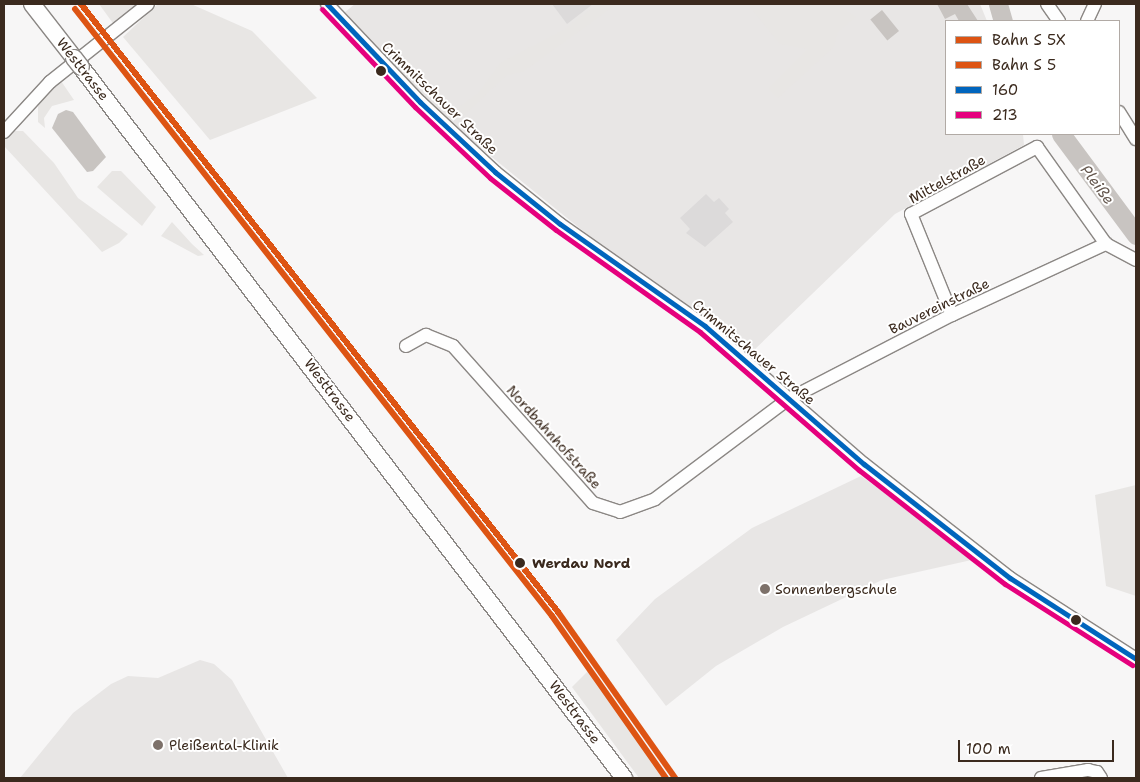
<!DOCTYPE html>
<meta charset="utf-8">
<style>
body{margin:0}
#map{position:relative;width:1140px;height:782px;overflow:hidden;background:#f7f6f6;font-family:"Shantell Sans",sans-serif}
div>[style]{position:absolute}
.built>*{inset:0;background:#e8e6e5}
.green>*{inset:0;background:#e8e6e4}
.water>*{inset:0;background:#c8c4c1;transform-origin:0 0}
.river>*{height:19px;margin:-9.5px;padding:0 9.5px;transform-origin:9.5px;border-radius:9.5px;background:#c8c4c1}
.building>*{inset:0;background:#dcdada}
.roads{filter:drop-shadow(1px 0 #8b8784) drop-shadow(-1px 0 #8b8784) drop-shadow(0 1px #8b8784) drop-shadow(0 -1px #8b8784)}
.minor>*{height:12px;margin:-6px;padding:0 6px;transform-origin:6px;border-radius:6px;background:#fefefe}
.major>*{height:16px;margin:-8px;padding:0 8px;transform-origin:8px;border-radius:8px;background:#fefefe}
.bridges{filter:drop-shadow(1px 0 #8b8784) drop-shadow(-1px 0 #8b8784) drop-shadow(0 1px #8b8784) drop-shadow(0 -1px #8b8784)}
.major-bridge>*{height:16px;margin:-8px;padding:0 8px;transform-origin:8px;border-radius:8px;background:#fefefe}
.bus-1>*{height:5px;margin:-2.5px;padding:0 2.5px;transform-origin:2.5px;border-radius:2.5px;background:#0065bd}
.bus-2>*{height:5px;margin:-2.5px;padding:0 2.5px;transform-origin:2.5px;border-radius:2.5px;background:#e5007d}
.rail-1>*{height:6px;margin:-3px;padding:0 3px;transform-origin:3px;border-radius:3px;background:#dd5413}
.rail-2>*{height:6px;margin:-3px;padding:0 3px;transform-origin:3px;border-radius:3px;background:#dd5413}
.dots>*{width:14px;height:14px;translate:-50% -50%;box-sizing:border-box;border:2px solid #fff;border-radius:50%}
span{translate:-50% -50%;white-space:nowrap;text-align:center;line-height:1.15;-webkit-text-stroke:4px #fff;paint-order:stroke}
.street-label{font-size:14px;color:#3b2a1e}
.stop-label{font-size:14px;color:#3b2a1e;font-weight:700}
.left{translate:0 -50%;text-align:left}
.poi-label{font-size:14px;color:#3b2a1e}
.water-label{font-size:15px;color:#65584f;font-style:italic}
.frame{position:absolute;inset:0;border:5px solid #3b2a1e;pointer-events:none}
.legend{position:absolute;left:945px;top:20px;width:175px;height:115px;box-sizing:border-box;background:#fff;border:1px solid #b1aaa5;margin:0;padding:6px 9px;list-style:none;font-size:15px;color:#3b2a1e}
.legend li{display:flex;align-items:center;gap:10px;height:25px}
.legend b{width:25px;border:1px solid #b1aaa5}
.scale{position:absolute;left:958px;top:740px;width:156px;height:22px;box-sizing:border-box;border:2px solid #3b2a1e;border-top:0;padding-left:6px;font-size:15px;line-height:18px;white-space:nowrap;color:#3b2a1e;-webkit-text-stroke:4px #fff;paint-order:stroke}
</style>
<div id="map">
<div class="built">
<div style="clip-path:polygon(355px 4px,980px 4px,987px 21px,946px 21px,946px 134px,1023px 134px,1024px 145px,895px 214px,752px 352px,593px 239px,456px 128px,339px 17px)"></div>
<div style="clip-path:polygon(861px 476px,976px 559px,882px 580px,783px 627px,716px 666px,666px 706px,616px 640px,655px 599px,752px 528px)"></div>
<div style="clip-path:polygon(200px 660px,214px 664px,232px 680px,288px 778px,20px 778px,73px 713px,111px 684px,128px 676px,158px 678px)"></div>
</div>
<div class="green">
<div style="clip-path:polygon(99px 4px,137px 4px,115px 26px)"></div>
<div style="clip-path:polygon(158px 4px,191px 4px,252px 31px,317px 98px,210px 140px,123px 37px)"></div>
<div style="clip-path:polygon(597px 4px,617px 4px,523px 72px,507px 75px,458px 121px,453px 111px,478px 93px,500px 63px,565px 29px)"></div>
<div style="clip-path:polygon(747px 4px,836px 4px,856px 17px,838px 32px,834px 47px,778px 98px,768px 88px,807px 49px,780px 44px)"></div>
<div style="clip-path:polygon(61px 81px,74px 100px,52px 106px,44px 118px,45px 128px,38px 122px,38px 104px)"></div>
<div style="clip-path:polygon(11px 131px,23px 131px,54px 163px,78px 198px,128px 234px,119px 243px,102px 252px,4px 146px,4px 138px)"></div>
<div style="clip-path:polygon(112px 171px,121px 171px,156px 207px,142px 226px,97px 187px)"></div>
<div style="clip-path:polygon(172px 222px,192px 244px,204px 255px,198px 256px,161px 236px)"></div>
<div style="clip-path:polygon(1136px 485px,1136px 596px,1106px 586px,1095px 495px)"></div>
<div style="clip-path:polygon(591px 668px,651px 754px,666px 778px,639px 778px,572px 687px)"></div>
</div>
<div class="water">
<div style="clip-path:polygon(937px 4px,967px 4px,978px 21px,959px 21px,955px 14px,945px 19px)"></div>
<div style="left:882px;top:10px;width:27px;height:15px;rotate:51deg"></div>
<div style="clip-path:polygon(66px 110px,73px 112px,106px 157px,93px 171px,87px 172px,52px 128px,58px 114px)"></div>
</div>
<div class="river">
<div style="left:998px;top:4px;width:18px;rotate:74deg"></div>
<div style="left:1061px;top:134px;width:126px;rotate:53.4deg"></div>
</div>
<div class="building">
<div style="clip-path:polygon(552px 4px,593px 4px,567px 24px)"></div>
<div style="clip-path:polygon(706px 194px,714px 202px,719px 198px,729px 209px,725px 213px,733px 222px,705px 247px,686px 233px,690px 229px,680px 218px)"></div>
</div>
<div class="roads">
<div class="minor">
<div style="left:327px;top:4px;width:135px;rotate:46.5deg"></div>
<div style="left:420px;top:102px;width:103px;rotate:43deg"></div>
<div style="left:495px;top:172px;width:83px;rotate:38.7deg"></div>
<div style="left:560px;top:224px;width:177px;rotate:35.1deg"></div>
<div style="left:705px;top:326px;width:211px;rotate:41deg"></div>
<div style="left:864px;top:464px;width:185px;rotate:38deg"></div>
<div style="left:1010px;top:578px;width:150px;rotate:32.7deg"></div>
<div style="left:1047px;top:4px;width:21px;rotate:55deg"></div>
<div style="left:1087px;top:21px;width:19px;rotate:-65deg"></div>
<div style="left:1119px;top:112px;width:32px;rotate:58deg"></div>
<div style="left:4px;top:132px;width:68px;rotate:-47.4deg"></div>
<div style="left:50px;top:82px;width:125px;rotate:-38.5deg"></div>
<div style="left:952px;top:315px;width:109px;rotate:-112.1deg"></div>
<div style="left:911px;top:214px;width:143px;rotate:-28deg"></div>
<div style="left:1037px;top:147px;width:119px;rotate:54.6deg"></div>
<div style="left:1106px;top:244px;width:34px;rotate:28deg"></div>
<div style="left:406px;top:346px;width:23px;rotate:-29deg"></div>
<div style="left:426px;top:335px;width:29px;rotate:22deg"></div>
<div style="left:453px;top:346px;width:210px;rotate:48.3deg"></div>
<div style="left:593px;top:503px;width:28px;rotate:18deg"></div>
<div style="left:620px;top:512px;width:37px;rotate:-20deg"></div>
<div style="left:655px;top:499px;width:165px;rotate:-36.9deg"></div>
<div style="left:787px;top:400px;width:186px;rotate:-27.3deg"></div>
<div style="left:952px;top:315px;width:170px;rotate:-24.8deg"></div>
<div style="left:1041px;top:778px;width:48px;rotate:-9.7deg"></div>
<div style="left:1088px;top:770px;width:9px;rotate:13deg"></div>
<div style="left:1097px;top:772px;width:7px;rotate:56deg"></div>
</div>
<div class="major">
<div style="left:32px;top:4px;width:68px;rotate:52.1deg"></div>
<div style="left:81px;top:67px;width:895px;rotate:52.63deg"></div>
</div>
</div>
<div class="bridges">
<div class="major-bridge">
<div style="left:74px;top:58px;width:11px;rotate:52deg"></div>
</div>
</div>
<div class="bus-1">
<div style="left:327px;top:4px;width:135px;rotate:46.5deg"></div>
<div style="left:420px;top:102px;width:103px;rotate:43deg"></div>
<div style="left:495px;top:172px;width:83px;rotate:38.7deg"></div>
<div style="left:560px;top:224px;width:177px;rotate:35.1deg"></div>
<div style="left:705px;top:326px;width:211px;rotate:41deg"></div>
<div style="left:864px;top:464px;width:185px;rotate:38deg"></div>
<div style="left:1010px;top:578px;width:150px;rotate:32.7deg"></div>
</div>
<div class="bus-2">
<div style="left:322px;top:9px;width:135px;rotate:46.5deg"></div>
<div style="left:415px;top:107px;width:103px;rotate:43.4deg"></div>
<div style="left:490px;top:178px;width:84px;rotate:38.2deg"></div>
<div style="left:556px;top:230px;width:176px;rotate:35.3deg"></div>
<div style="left:700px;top:332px;width:211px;rotate:41deg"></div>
<div style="left:859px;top:470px;width:185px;rotate:38deg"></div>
<div style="left:1005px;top:584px;width:151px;rotate:32.5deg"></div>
</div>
<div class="rail-1">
<div style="left:81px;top:4px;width:773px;rotate:51.88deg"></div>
<div style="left:558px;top:612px;width:203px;rotate:54.8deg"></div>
</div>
<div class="rail-2">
<div style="left:75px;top:9px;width:772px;rotate:51.84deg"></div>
<div style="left:552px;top:616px;width:198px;rotate:54.9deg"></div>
</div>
<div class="dots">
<div style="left:381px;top:71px;background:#3b2a1e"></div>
<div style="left:520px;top:563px;background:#3b2a1e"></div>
<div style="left:765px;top:589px;background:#7d716a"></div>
<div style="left:1076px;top:620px;background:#3b2a1e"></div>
<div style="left:158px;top:745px;background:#7d716a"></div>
</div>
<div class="street-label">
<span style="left:83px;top:69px;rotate:52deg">Westtrasse</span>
<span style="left:440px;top:98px;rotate:44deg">Crimmitschauer Straße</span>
<span style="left:947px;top:179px;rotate:-29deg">Mittelstraße</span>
<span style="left:939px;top:306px;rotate:-26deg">Bauvereinstraße</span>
<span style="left:754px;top:352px;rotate:40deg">Crimmitschauer Straße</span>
<span style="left:330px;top:390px;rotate:53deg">Westtrasse</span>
<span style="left:554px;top:437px;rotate:48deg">Nordbahnhofstraße</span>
<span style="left:575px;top:712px;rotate:53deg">Westtrasse</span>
</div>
<div class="stop-label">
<span class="left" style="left:532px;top:563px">Werdau Nord</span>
</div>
<div class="poi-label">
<span class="left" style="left:775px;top:589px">Sonnenbergschule</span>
<span class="left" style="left:169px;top:745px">Pleißental-Klinik</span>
</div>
<div class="water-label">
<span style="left:1097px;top:185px;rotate:53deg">Pleiße</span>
</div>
<div class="frame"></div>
<ul class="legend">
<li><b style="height:6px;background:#dd5413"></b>Bahn S 5X</li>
<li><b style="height:6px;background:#dd5413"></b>Bahn S 5</li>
<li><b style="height:6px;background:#0065bd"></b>160</li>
<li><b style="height:6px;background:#e5007d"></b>213</li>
</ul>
<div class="scale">100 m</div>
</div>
